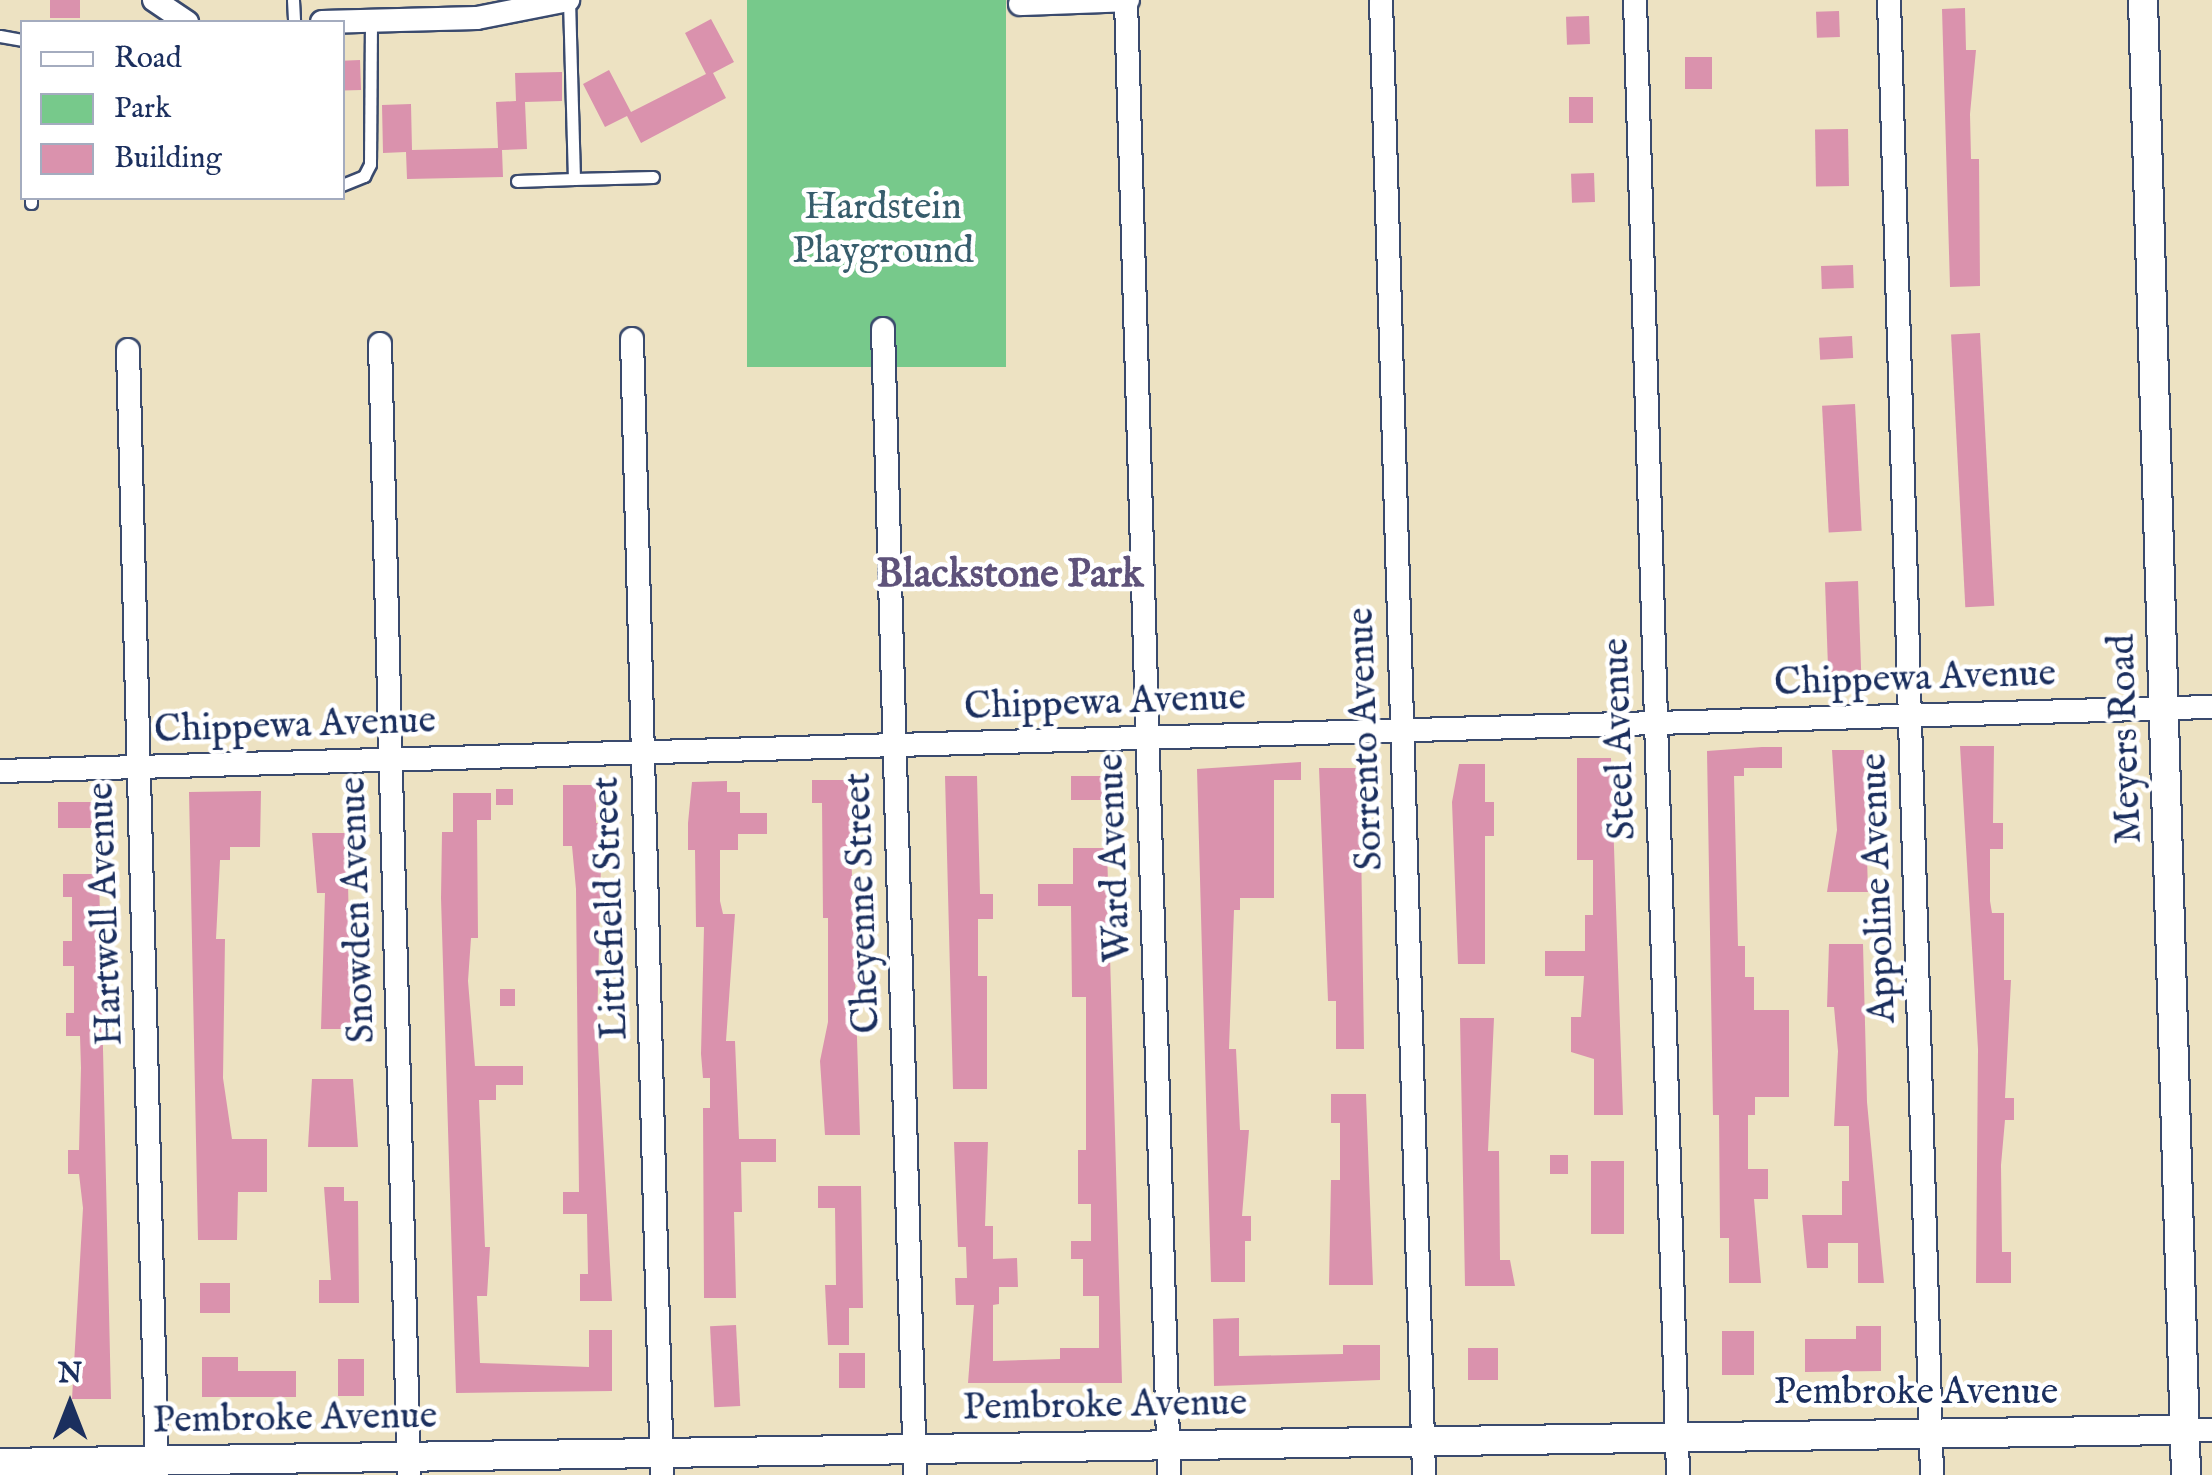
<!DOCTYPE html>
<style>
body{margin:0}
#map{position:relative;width:2212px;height:1475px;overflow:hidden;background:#ede2c2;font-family:"IM FELL English",serif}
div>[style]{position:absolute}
.green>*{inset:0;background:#77c98b;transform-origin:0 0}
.building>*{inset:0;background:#da92ad;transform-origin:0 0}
.roads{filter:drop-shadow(2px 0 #3a4a6d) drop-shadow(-2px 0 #3a4a6d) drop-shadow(0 2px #3a4a6d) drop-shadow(0 -2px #3a4a6d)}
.service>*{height:11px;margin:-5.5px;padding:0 5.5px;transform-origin:5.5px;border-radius:5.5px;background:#fff}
.minor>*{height:22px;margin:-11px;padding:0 11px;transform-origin:11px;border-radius:11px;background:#fff}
.tertiary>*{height:28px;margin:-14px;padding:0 14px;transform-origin:14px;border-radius:14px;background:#fff}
span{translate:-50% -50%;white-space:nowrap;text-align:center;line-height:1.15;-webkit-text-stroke:9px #fff;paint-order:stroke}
.park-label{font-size:38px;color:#375d6c}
.street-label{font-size:38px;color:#1b2f5e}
.neighbourhood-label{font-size:40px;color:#5e527a;font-weight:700}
.legend{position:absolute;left:20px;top:20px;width:325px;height:180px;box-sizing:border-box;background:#fff;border:2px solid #a4acbf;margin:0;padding:12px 18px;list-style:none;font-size:30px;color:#1b2f5e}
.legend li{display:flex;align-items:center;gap:20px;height:50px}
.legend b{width:50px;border:2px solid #a4acbf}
.north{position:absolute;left:20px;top:1355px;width:100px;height:100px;-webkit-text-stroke:8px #fff;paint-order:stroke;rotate:0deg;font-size:28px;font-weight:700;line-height:40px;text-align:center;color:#1b2f5e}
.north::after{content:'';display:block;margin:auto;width:35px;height:45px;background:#1b2f5e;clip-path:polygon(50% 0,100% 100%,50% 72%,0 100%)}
</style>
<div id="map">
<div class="green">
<div style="left:747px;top:0;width:259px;height:367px"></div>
</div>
<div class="building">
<div style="left:50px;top:0;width:30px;height:18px"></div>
<div style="clip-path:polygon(1965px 8px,1966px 50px,1976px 50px,1970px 114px,1971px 159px,1979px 159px,1980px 286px,1950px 287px,1942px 9px)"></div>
<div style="left:1839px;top:11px;width:26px;height:23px;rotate:88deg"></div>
<div style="left:1589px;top:16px;width:28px;height:23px;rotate:88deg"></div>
<div style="clip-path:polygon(711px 19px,734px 62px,713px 73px,726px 98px,641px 143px,627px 116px,605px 127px,583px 84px,609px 70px,631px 112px,706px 74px,685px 33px)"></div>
<div style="left:1685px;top:57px;width:27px;height:32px"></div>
<div style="left:360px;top:60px;width:30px;height:18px;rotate:88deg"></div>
<div style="clip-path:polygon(562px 72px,562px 101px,525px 102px,527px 149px,502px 150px,503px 177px,407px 179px,406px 152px,383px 153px,382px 105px,411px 104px,412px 150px,498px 148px,496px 102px,516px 101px,515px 73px)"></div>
<div style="left:1593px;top:97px;width:26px;height:24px;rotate:90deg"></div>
<div style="left:1848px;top:129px;width:57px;height:33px;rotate:89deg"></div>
<div style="left:1594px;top:173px;width:29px;height:23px;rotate:88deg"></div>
<div style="left:1853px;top:265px;width:23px;height:32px;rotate:88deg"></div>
<div style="left:1980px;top:333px;width:273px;height:29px;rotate:87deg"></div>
<div style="left:1852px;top:336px;width:22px;height:33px;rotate:87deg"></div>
<div style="left:1855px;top:404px;width:127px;height:33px;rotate:87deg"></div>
<div style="left:1858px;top:581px;width:96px;height:33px;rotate:88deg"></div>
<div style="clip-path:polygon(1960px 746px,1994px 746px,1993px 823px,2003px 823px,2003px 849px,1990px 849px,1990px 901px,1992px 913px,2004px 913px,2004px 980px,2011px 980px,2005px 1098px,2014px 1098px,2014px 1120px,2005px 1120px,2001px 1165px,2002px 1252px,2011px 1252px,2011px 1283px,1976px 1283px,1978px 1049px)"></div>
<div style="clip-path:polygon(1762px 747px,1782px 747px,1782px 768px,1744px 768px,1744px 776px,1734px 776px,1738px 946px,1745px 946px,1745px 977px,1754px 977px,1754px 1010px,1789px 1010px,1789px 1097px,1755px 1097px,1755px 1115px,1748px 1115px,1748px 1169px,1768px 1169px,1768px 1199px,1754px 1199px,1761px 1283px,1729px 1283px,1729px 1238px,1720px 1238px,1719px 1115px,1713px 1115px,1707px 751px)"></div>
<div style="clip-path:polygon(1832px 750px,1864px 750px,1868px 892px,1827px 892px,1837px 830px)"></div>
<div style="clip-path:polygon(1577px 758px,1611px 758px,1623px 1115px,1594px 1115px,1594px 1059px,1571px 1052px,1571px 1017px,1581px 1017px,1584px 976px,1545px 976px,1545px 951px,1585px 951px,1585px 915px,1593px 915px,1593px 860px,1577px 860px)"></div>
<div style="clip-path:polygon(1301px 762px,1301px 780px,1274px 780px,1274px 898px,1240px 898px,1240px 910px,1234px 910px,1229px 1049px,1236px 1049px,1240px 1130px,1249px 1130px,1242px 1216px,1251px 1216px,1251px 1241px,1245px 1241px,1245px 1282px,1211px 1282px,1197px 769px)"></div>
<div style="clip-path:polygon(1459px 764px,1485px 764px,1485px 802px,1494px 802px,1494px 836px,1485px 836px,1485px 964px,1458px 964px,1452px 802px)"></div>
<div style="clip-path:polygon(1319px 768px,1360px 768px,1364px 1049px,1336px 1049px,1336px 1001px,1328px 1001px)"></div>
<div style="clip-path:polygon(945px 776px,977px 776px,980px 894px,993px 894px,993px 919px,978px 919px,978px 976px,987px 976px,987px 1089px,953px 1089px)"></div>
<div style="left:1071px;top:776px;width:32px;height:24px"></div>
<div style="clip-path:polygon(812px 780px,849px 780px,860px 1135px,825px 1135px,820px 1061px,828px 1022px,828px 918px,823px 918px,822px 803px,812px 803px)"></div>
<div style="clip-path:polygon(727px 781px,727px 792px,740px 792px,740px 813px,767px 813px,767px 834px,738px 834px,738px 850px,720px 850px,720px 901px,723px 914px,735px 914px,726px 1041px,735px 1041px,739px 1139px,776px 1139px,776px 1162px,741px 1162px,742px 1212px,734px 1212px,736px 1298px,704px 1298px,703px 1108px,710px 1108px,710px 1078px,703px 1078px,701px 1054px,704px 927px,696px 927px,695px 850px,688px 850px,688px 823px,692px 782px)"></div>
<div style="clip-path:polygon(563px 785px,596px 785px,596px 823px,602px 823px,597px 1026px,612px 1301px,580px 1301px,580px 1274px,588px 1274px,587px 1214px,563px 1214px,563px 1192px,579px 1192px,576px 889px,572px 846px,563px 846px)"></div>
<div style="left:496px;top:789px;width:17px;height:16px"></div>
<div style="clip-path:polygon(261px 791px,260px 847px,230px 847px,230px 860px,220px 860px,216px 939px,225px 939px,223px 1078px,232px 1139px,267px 1139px,267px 1192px,238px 1192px,237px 1240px,198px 1240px,189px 792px)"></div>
<div style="clip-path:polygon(453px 793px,491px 793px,491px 820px,477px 820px,478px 938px,471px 938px,468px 981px,475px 1066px,523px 1066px,523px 1085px,496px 1085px,496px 1100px,479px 1100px,485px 1247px,490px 1247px,487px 1296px,477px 1296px,480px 1363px,589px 1367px,589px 1330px,612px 1330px,612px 1391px,456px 1393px,441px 898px,442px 832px,453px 832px)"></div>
<div style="left:58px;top:802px;width:37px;height:26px"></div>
<div style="clip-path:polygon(312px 833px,347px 833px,351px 1029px,321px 1029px,325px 893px,317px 893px)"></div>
<div style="clip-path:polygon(1073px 848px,1107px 848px,1122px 1383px,968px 1383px,974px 1305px,956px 1305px,955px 1278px,967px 1278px,966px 1247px,958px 1247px,954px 1142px,988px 1142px,985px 1226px,993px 1226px,993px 1259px,1017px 1258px,1018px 1287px,999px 1287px,999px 1304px,993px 1305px,993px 1361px,1060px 1359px,1060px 1348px,1099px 1348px,1099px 1296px,1083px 1296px,1083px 1259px,1071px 1259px,1071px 1241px,1091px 1241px,1091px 1204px,1078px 1204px,1078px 1150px,1086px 1150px,1086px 997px,1072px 997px,1071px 906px,1038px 906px,1038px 884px,1073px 884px)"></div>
<div style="clip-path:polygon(63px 874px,99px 874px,111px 1399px,72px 1399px,83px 1208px,79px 1174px,68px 1174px,68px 1150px,79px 1150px,81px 1068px,80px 1036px,66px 1036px,66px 1013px,74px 1013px,74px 966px,63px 966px,63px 941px,72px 941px,72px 897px,63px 897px)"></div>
<div style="clip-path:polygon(1829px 944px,1863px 944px,1867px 1102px,1884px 1283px,1858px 1283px,1858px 1243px,1828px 1243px,1828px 1268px,1807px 1268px,1802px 1215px,1842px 1215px,1842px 1181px,1849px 1181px,1849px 1126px,1834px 1126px,1838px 1051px,1834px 1007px,1827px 1007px)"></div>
<div style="left:500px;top:989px;width:15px;height:17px"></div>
<div style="clip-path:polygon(1460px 1018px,1494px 1018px,1488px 1151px,1499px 1151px,1500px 1260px,1510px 1260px,1515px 1286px,1465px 1286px)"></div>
<div style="clip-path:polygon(312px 1079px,353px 1079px,358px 1147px,308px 1147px)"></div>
<div style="clip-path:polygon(1331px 1094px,1366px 1094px,1373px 1285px,1329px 1285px,1331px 1180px,1340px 1180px,1340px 1123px,1331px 1123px)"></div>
<div style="left:1550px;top:1155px;width:18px;height:19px"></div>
<div style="left:1591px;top:1161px;width:33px;height:73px"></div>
<div style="clip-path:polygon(818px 1186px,861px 1186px,863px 1308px,849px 1308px,849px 1345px,828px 1345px,825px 1285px,836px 1285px,835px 1208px,818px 1208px)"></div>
<div style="clip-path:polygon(324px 1187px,344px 1187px,344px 1201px,358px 1201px,359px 1303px,319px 1303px,319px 1280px,331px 1280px)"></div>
<div style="left:230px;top:1283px;width:30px;height:30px;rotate:90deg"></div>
<div style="clip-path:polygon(1239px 1318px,1239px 1356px,1343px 1354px,1343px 1345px,1380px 1345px,1380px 1380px,1214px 1386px,1213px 1319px)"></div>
<div style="left:736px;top:1325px;width:81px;height:26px;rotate:87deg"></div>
<div style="clip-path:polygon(1856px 1326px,1881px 1326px,1881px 1371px,1805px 1372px,1805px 1339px,1856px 1339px)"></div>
<div style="left:1722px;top:1331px;width:32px;height:44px"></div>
<div style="left:1468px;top:1348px;width:30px;height:32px"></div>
<div style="left:839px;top:1353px;width:26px;height:35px"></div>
<div style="clip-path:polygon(202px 1357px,238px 1357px,238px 1371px,296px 1371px,296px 1397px,202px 1397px)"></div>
<div style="left:338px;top:1359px;width:26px;height:37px"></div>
</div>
<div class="roads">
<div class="service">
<div style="left:293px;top:0;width:22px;rotate:87deg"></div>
<div style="left:0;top:36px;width:22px;rotate:10deg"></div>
<div style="left:574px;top:179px;width:79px;rotate:-1.5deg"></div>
<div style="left:517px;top:181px;width:57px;rotate:-2deg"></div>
<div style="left:574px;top:179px;width:179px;rotate:-91.6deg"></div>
<div style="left:342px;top:185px;width:24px;rotate:-22deg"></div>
<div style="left:364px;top:176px;width:13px;rotate:-63deg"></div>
<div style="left:370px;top:164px;width:143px;rotate:-89.6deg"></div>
<div style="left:31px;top:198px;width:5px;rotate:90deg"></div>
</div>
<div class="minor">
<div style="left:154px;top:0;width:40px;rotate:34deg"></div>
<div style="left:1126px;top:0;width:1476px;rotate:88.33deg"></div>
<div style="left:1381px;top:0;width:1476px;rotate:88.33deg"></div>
<div style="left:1635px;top:0;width:1476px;rotate:88.33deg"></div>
<div style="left:1889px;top:0;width:1476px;rotate:88.33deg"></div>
<div style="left:1020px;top:4px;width:108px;rotate:-2.1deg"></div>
<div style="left:322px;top:22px;width:155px;rotate:-1.5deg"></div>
<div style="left:477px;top:18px;width:93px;rotate:-11.2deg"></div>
<div style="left:883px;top:329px;width:1146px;rotate:88.4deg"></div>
<div style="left:632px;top:339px;width:1136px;rotate:88.49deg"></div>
<div style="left:380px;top:344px;width:1131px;rotate:88.53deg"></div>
<div style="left:128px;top:350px;width:1125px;rotate:88.52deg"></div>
<div style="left:0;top:771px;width:2213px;rotate:-1.66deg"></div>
<div style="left:2185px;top:1430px;width:27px"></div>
</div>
<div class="tertiary">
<div style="left:2143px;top:0;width:1476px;rotate:88.33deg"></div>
<div style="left:0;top:1463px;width:2185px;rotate:-0.87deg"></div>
</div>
</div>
<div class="park-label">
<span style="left:883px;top:231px">Hardstein<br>Playground</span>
</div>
<div class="street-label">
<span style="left:1915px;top:680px;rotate:-2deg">Chippewa Avenue</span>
<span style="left:1105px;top:704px;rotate:-2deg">Chippewa Avenue</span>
<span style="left:295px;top:727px;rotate:-2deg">Chippewa Avenue</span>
<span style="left:1367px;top:739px;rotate:-92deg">Sorrento Avenue</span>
<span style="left:1621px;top:739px;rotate:-92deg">Steel Avenue</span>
<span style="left:2127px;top:739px;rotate:-92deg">Meyers Road</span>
<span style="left:1116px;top:858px;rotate:-92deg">Ward Avenue</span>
<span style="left:1880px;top:888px;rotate:-92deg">Appoline Avenue</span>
<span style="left:864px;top:903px;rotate:-92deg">Cheyenne Street</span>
<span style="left:612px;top:908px;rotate:-92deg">Littlefield Street</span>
<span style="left:359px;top:910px;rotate:-92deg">Snowden Avenue</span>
<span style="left:107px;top:914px;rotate:-92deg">Hartwell Avenue</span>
<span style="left:1916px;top:1394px">Pembroke Avenue</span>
<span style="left:1105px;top:1407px;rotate:-1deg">Pembroke Avenue</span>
<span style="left:295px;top:1420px;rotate:-1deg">Pembroke Avenue</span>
</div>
<div class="neighbourhood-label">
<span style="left:1010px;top:576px">Blackstone Park</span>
</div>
<ul class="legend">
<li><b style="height:12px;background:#fff"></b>Road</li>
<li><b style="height:28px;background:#77c98b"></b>Park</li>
<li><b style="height:28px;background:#da92ad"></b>Building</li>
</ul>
<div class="north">N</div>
</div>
